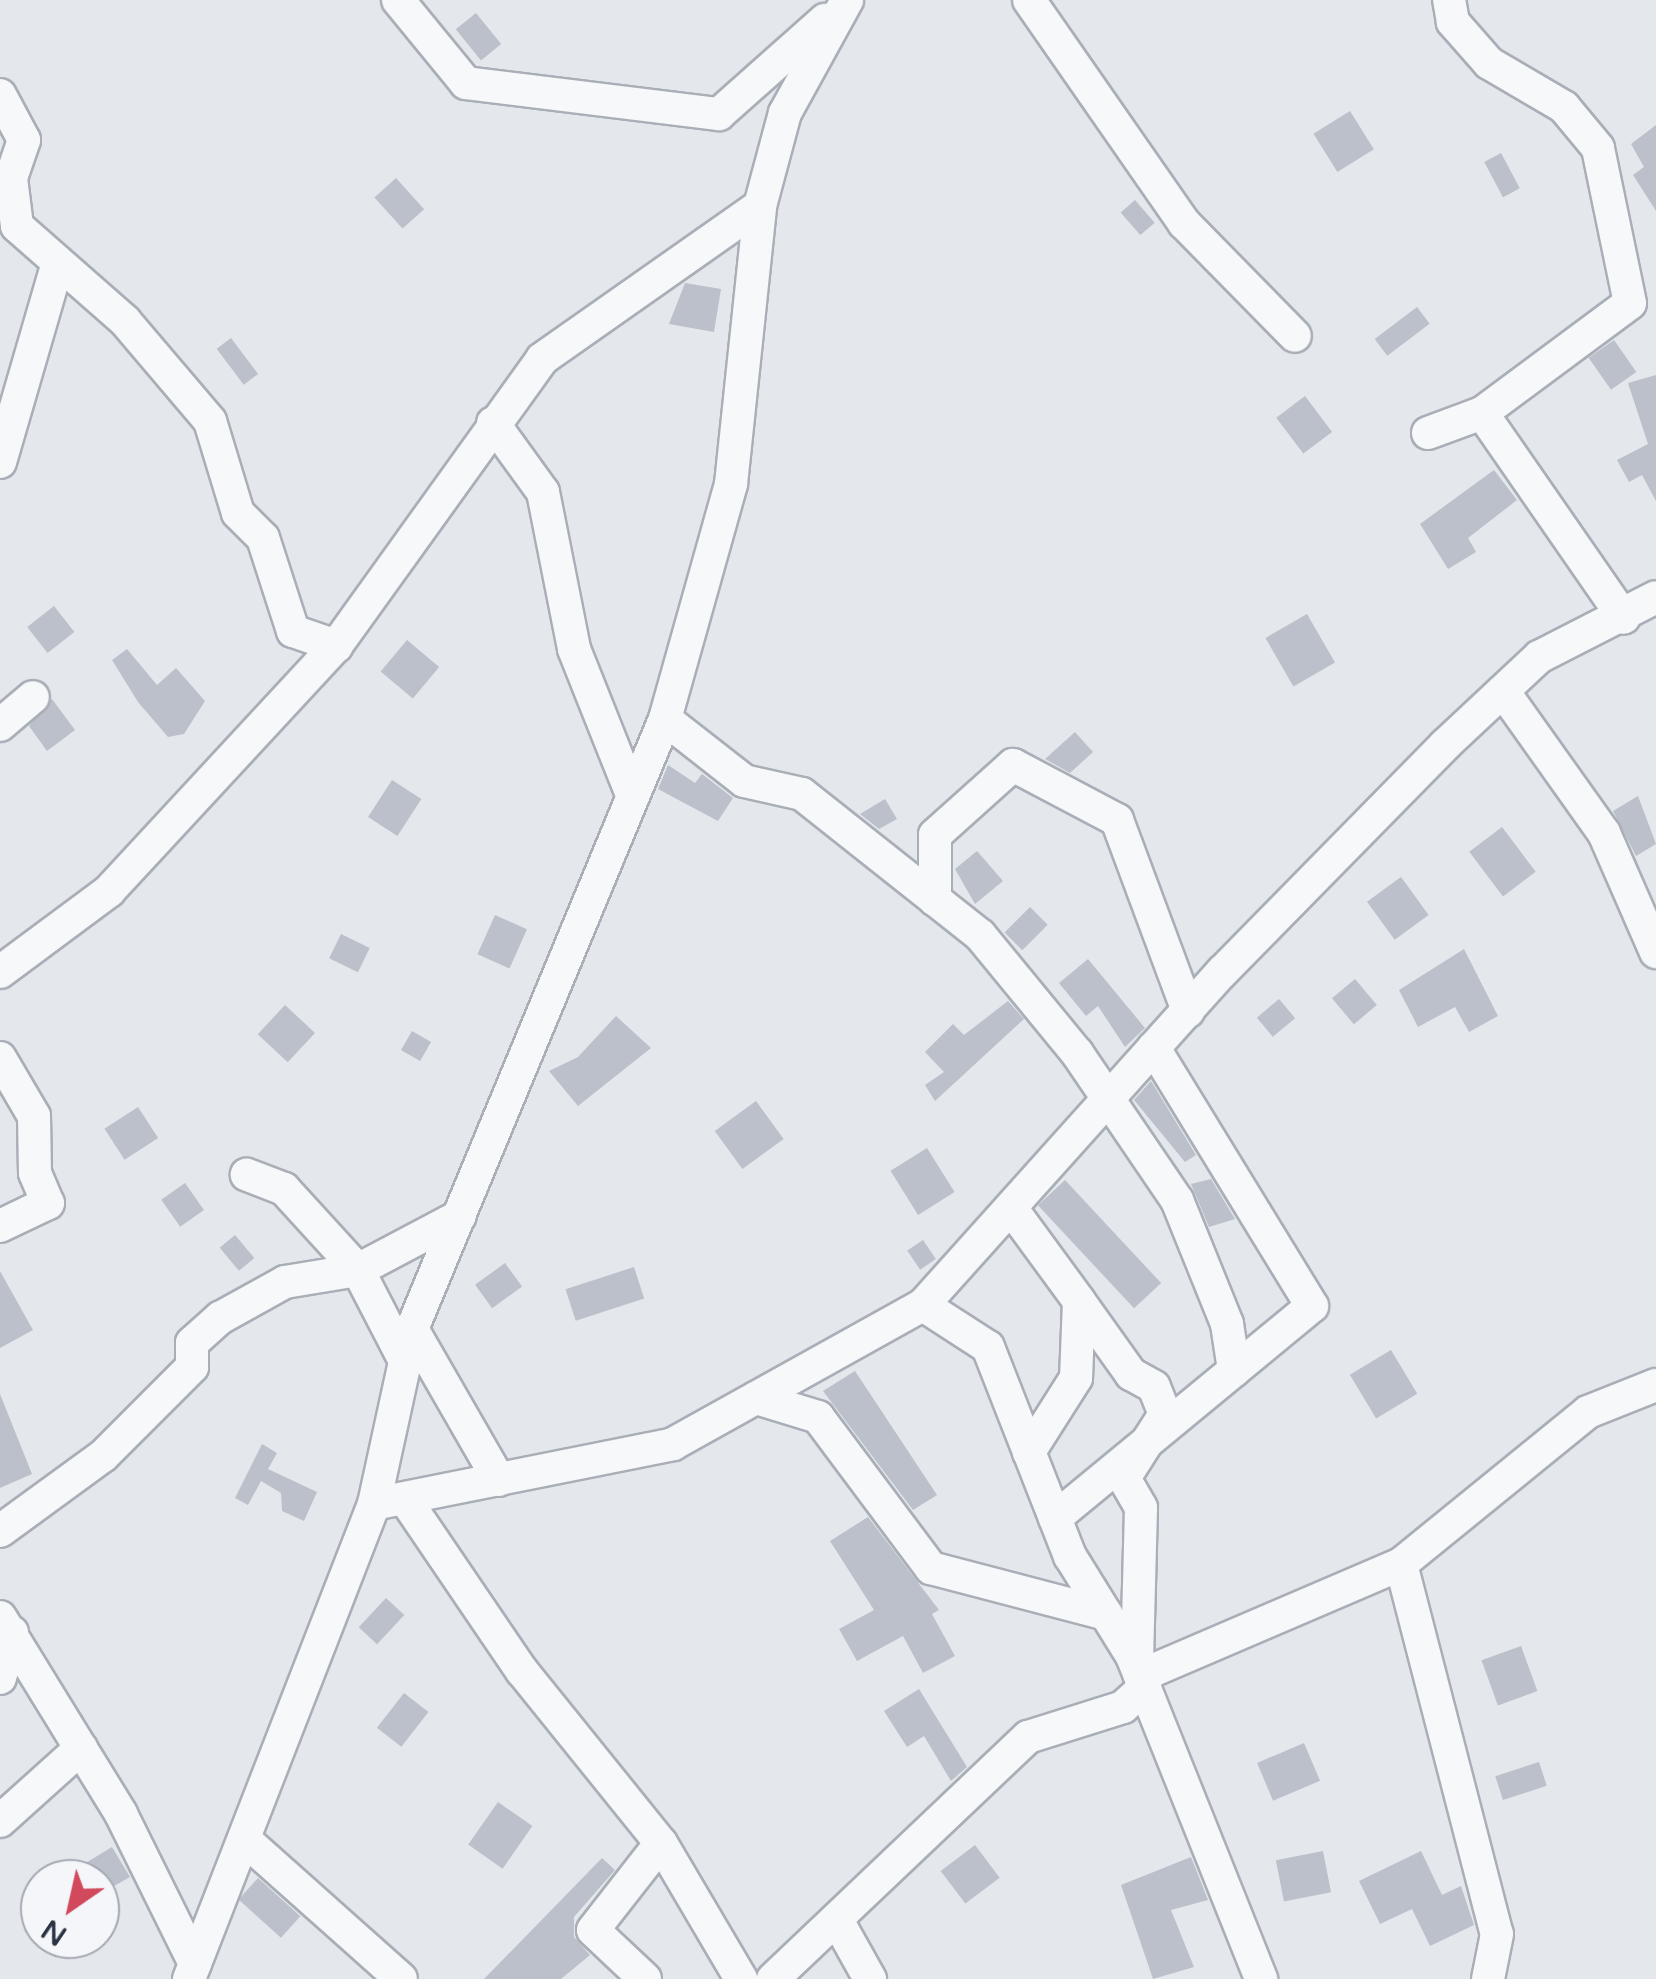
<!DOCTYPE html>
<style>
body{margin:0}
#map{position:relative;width:1656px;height:1979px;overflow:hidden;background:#e4e7ec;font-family:"Varela Round",sans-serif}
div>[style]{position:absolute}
.building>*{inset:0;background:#bbc0ca;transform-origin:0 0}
.roads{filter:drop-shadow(2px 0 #a9aeb7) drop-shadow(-2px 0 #a9aeb7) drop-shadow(0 2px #a9aeb7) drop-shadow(0 -2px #a9aeb7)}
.minor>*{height:32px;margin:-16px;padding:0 16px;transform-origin:16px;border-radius:16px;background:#f7f8fa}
span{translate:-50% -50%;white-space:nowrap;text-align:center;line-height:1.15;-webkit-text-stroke:8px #f4f6f9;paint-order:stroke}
.north{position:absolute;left:20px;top:1859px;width:100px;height:100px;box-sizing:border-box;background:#f4f6f9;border:2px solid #a4a8b1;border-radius:50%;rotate:214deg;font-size:28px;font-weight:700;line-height:40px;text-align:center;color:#2b3445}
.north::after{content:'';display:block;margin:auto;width:35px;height:45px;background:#d1495b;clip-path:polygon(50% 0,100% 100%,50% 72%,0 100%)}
</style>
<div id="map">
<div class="building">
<div style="left:476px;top:13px;width:40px;height:26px;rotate:51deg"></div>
<div style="left:1350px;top:111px;width:45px;height:43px;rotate:58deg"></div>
<div style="clip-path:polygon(1656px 125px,1656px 211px,1633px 175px,1644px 167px,1631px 144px)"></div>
<div style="left:1501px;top:153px;width:40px;height:19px;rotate:62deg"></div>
<div style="left:396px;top:178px;width:42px;height:29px;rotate:48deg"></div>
<div style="left:1135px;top:200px;width:30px;height:19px;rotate:49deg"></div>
<div style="clip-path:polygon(685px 283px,721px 289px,714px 332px,669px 324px)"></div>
<div style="left:1417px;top:307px;width:21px;height:53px;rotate:53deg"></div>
<div style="left:231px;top:338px;width:45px;height:18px;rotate:53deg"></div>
<div style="left:1614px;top:340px;width:39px;height:31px;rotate:55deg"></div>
<div style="clip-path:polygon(1656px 375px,1656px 501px,1642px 475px,1629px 482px,1617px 460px,1648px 444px,1628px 383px)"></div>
<div style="left:1305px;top:396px;width:45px;height:36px;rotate:53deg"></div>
<div style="clip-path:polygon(1494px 470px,1517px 500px,1468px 538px,1476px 552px,1448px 569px,1420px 524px)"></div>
<div style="left:54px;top:606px;width:33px;height:34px;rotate:52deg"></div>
<div style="left:1307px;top:614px;width:56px;height:48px;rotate:60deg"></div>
<div style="left:407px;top:640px;width:42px;height:41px;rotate:40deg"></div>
<div style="clip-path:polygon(127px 649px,157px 685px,176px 668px,205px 701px,184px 734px,168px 737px,138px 702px,112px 660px)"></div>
<div style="clip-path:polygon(52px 699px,75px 730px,47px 751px,29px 726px)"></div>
<div style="clip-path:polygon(1075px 732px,1093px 752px,1070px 773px,1045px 759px)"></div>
<div style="clip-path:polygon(668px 765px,695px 783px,702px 774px,733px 798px,718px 821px,658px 789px)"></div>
<div style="left:392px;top:780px;width:35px;height:44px;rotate:33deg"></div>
<div style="clip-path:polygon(1638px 796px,1656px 844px,1636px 856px,1613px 811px)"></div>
<div style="clip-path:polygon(885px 799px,897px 819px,879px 829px,860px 814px)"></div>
<div style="left:1502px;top:827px;width:56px;height:41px;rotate:53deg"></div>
<div style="clip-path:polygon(977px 851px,1003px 881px,975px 904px,955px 869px)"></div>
<div style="left:1401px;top:877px;width:47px;height:42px;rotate:54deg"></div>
<div style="left:1030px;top:907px;width:25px;height:36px;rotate:45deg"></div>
<div style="left:495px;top:915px;width:35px;height:43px;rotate:24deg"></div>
<div style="left:341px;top:934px;width:32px;height:27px;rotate:26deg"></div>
<div style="clip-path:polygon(1464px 949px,1498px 1016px,1469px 1032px,1455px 1007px,1418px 1027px,1399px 990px)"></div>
<div style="clip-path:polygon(1088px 959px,1145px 1028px,1125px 1047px,1098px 1006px,1086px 1016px,1059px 983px)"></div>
<div style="left:1355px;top:979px;width:34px;height:30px;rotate:50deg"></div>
<div style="left:1279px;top:999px;width:25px;height:29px;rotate:50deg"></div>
<div style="clip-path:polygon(1008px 1001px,1024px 1019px,935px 1101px,925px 1085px,944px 1072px,925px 1052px,953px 1024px,964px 1035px)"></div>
<div style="left:285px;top:1005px;width:41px;height:40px;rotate:43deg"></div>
<div style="clip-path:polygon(616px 1016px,651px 1048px,578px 1106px,549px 1071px,578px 1057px)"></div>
<div style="left:412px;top:1031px;width:22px;height:22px;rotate:30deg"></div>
<div style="clip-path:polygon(1151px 1081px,1196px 1155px,1185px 1162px,1134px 1100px)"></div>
<div style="left:756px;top:1101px;width:47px;height:51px;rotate:54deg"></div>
<div style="left:138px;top:1107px;width:37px;height:40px;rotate:57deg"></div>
<div style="left:927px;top:1148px;width:52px;height:43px;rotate:58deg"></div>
<div style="clip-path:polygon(1211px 1179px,1235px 1219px,1209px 1227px,1191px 1184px)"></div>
<div style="left:1065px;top:1180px;width:141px;height:37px;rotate:47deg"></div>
<div style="left:185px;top:1183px;width:33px;height:29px;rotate:55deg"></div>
<div style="left:235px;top:1235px;width:30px;height:20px;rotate:50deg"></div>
<div style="left:923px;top:1240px;width:23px;height:19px;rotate:56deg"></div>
<div style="left:505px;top:1263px;width:29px;height:37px;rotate:54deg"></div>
<div style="left:634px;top:1267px;width:33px;height:72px;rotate:72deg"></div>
<div style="clip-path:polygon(0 1271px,33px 1330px,0 1348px)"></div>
<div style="left:1391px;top:1350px;width:51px;height:48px;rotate:59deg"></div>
<div style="clip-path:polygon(855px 1371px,937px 1495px,913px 1510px,823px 1391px)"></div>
<div style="clip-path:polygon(0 1394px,32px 1474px,0 1488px)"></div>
<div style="clip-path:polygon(262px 1444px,277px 1453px,268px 1469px,317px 1492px,304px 1521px,282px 1511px,281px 1493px,261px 1481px,248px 1505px,235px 1498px)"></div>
<div style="clip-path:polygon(868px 1517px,939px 1610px,932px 1614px,955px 1656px,923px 1673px,903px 1636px,857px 1661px,839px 1629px,874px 1610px,830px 1541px)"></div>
<div style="left:386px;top:1598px;width:25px;height:40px;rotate:43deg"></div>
<div style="left:1521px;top:1646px;width:48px;height:42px;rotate:70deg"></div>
<div style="clip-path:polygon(919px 1689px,967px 1767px,951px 1781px,924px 1736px,907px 1747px,884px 1711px)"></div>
<div style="left:404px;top:1693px;width:31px;height:44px;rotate:38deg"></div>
<div style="left:1304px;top:1743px;width:41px;height:51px;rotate:67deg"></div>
<div style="left:1539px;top:1762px;width:25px;height:46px;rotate:72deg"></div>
<div style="left:498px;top:1802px;width:42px;height:52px;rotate:35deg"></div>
<div style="left:975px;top:1845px;width:41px;height:43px;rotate:53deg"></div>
<div style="clip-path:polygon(112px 1847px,130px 1877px,100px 1894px,100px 1879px,84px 1864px)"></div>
<div style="left:1323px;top:1851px;width:42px;height:48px;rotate:79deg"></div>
<div style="clip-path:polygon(1421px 1851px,1442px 1895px,1461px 1886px,1474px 1925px,1430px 1946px,1412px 1909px,1380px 1924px,1359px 1881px)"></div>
<div style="clip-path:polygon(1191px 1857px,1208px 1900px,1171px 1910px,1194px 1967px,1153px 1979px,1121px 1885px)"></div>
<div style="clip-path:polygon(602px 1858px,615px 1870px,574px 1917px,574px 1937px,590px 1955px,561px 1979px,484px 1979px)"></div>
<div style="left:258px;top:1878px;width:57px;height:29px;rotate:42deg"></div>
</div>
<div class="roads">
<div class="minor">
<div style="left:398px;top:0;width:107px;rotate:50.7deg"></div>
<div style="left:466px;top:83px;width:255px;rotate:7deg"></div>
<div style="left:719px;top:114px;width:142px;rotate:-41.6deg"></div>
<div style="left:1029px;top:0;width:272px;rotate:55.2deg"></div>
<div style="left:1184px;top:223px;width:158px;rotate:45.5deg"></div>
<div style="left:0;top:95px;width:51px;rotate:61.9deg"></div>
<div style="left:24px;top:140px;width:40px;rotate:108.9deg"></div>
<div style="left:11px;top:178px;width:48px;rotate:82.9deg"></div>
<div style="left:17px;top:226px;width:144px;rotate:41.3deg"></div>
<div style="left:125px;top:321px;width:131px;rotate:49.6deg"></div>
<div style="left:210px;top:421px;width:96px;rotate:73.1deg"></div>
<div style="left:238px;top:513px;width:35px;rotate:45deg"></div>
<div style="left:263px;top:538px;width:98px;rotate:72.1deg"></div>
<div style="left:293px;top:631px;width:46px;rotate:19.2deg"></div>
<div style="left:1482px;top:413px;width:249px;rotate:55.3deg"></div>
<div style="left:493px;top:423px;width:85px;rotate:54.1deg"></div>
<div style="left:543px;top:492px;width:160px;rotate:78.8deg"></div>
<div style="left:574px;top:649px;width:154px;rotate:68.3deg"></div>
<div style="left:1428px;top:433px;width:58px;rotate:-20.3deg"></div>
<div style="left:1482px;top:413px;width:184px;rotate:-36.6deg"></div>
<div style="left:1630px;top:303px;width:158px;rotate:-101.7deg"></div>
<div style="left:1598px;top:148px;width:53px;rotate:-129.7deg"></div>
<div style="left:1564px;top:107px;width:87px;rotate:-149.6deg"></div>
<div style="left:1489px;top:63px;width:55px;rotate:-131.3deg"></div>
<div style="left:1453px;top:22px;width:22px;rotate:-100deg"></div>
<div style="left:0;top:462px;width:201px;rotate:-73.8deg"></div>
<div style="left:1503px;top:691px;width:174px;rotate:54.6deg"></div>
<div style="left:1604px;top:833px;width:130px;rotate:66.4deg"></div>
<div style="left:665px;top:719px;width:100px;rotate:38.1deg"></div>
<div style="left:744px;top:781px;width:59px;rotate:12.6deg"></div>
<div style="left:802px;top:794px;width:227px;rotate:38.4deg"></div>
<div style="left:980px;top:935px;width:153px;rotate:50.6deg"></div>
<div style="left:1077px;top:1053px;width:178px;rotate:55.8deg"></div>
<div style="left:1177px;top:1200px;width:134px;rotate:68deg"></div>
<div style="left:1227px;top:1324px;width:47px;rotate:81.3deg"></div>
<div style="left:0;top:725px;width:43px;rotate:-40.3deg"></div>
<div style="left:935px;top:900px;width:65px;rotate:-90deg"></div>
<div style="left:935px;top:835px;width:105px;rotate:-41.9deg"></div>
<div style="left:1013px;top:765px;width:118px;rotate:27.9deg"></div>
<div style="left:1117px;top:820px;width:204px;rotate:69.6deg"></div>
<div style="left:0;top:972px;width:136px;rotate:-36.6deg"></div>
<div style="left:109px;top:891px;width:334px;rotate:-47.2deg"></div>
<div style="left:336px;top:646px;width:353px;rotate:-54.3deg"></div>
<div style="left:542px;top:359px;width:266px;rotate:-35.1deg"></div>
<div style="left:0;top:1058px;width:67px;rotate:59.6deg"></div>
<div style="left:34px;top:1116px;width:57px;rotate:89deg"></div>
<div style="left:35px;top:1173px;width:33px;rotate:67deg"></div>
<div style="left:48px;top:1203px;width:53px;rotate:154.4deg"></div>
<div style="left:1011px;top:1208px;width:115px;rotate:53.8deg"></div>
<div style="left:1079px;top:1301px;width:77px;rotate:92.2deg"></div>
<div style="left:1076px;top:1378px;width:88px;rotate:122.4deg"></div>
<div style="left:1079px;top:1301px;width:90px;rotate:54.5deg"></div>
<div style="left:1131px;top:1374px;width:26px;rotate:29deg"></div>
<div style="left:1154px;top:1387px;width:29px;rotate:68deg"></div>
<div style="left:1165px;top:1414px;width:76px;rotate:122.6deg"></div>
<div style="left:1124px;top:1478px;width:34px;rotate:60deg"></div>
<div style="left:1141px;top:1508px;width:155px;rotate:91.5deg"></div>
<div style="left:923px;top:1305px;width:77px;rotate:32.9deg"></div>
<div style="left:988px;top:1347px;width:225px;rotate:68.6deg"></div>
<div style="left:1070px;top:1556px;width:118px;rotate:58.2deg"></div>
<div style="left:1132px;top:1656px;width:348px;rotate:68.2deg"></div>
<div style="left:412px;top:1329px;width:174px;rotate:60.1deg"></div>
<div style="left:405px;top:1361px;width:102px;rotate:-117.3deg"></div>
<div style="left:358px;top:1270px;width:115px;rotate:-27.9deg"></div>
<div style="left:756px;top:1398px;width:65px;rotate:17deg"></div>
<div style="left:818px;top:1417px;width:189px;rotate:53.2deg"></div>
<div style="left:931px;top:1568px;width:181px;rotate:14.7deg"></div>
<div style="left:407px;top:1502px;width:204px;rotate:55.8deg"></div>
<div style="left:522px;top:1671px;width:221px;rotate:51.1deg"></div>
<div style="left:661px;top:1843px;width:158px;rotate:59.5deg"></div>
<div style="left:374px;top:1504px;width:305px;rotate:-11.3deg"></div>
<div style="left:673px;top:1444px;width:286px;rotate:-29.1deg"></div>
<div style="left:923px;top:1305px;width:448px;rotate:-48.1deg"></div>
<div style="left:1222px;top:972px;width:318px;rotate:-45.5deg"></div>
<div style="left:1445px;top:745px;width:129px;rotate:-43.1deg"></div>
<div style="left:1539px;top:657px;width:131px;rotate:-27.1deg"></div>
<div style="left:1055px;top:1518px;width:333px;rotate:-39.5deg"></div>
<div style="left:1312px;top:1306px;width:303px;rotate:-121.5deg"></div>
<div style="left:0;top:1531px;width:127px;rotate:-36.1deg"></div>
<div style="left:103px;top:1456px;width:126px;rotate:-45deg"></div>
<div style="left:192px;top:1367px;width:24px;rotate:-90deg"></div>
<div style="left:192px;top:1343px;width:38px;rotate:-42deg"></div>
<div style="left:220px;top:1318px;width:74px;rotate:-29deg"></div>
<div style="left:285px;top:1282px;width:74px;rotate:-9.3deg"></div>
<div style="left:358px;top:1270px;width:110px;rotate:-132.4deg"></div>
<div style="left:284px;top:1189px;width:40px;rotate:-159deg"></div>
<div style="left:1401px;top:1564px;width:382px;rotate:75.5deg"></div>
<div style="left:1497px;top:1934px;width:46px;rotate:101.3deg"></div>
<div style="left:0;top:1617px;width:231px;rotate:58.4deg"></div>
<div style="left:121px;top:1814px;width:167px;rotate:63.7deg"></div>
<div style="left:1140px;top:1676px;width:284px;rotate:-23.2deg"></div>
<div style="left:1401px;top:1564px;width:241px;rotate:-39.1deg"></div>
<div style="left:1588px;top:1412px;width:73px;rotate:-21.7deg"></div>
<div style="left:0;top:1678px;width:47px;rotate:-75.1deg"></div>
<div style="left:0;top:1821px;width:109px;rotate:-42deg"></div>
<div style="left:244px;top:1839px;width:210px;rotate:41.7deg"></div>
<div style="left:837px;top:1920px;width:68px;rotate:60.8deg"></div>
<div style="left:189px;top:1979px;width:510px;rotate:-68.72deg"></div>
<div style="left:374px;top:1504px;width:179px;rotate:-77.7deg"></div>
<div style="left:412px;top:1329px;width:660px;rotate:-67.47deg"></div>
<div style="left:665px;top:719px;width:244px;rotate:-74.3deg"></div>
<div style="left:731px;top:484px;width:280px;rotate:-84deg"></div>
<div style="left:760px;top:206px;width:96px;rotate:-75deg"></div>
<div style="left:785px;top:113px;width:129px;rotate:-61.2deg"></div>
<div style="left:645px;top:1979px;width:71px;rotate:-136.7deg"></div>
<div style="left:593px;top:1930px;width:110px;rotate:-52deg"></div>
<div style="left:773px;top:1979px;width:352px;rotate:-43.5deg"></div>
<div style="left:1028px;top:1737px;width:100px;rotate:-17.5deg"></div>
<div style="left:1123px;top:1707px;width:30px;rotate:-42deg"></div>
</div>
</div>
<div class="north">N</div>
</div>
